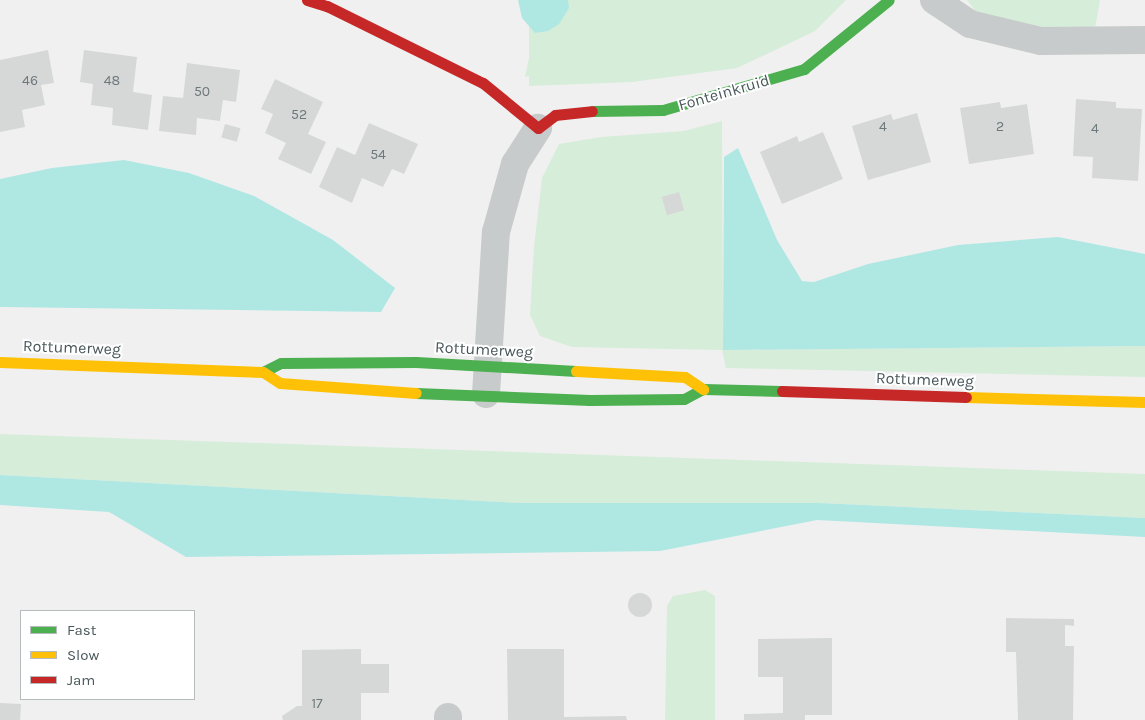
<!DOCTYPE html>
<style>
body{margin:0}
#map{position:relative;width:1145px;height:720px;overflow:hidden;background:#f0f0f0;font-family:Karla,sans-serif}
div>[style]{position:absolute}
.green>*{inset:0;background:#d6edd9}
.water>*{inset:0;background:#afe7e3}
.building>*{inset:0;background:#d6d8d8;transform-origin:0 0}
.round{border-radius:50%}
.street>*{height:28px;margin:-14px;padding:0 14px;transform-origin:14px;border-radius:14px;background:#c8cbcb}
.fast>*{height:11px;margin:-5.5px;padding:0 5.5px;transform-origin:5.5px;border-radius:5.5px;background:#4caf50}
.slow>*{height:11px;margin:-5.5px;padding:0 5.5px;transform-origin:5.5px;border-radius:5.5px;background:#ffc107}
.jam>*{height:11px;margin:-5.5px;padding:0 5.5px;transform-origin:5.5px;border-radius:5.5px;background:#c62828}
span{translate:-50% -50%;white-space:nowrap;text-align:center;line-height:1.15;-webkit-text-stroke:4px #fff;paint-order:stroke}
.number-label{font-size:14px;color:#6e787b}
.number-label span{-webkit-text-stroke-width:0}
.street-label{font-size:16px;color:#49575a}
.legend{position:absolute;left:20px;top:610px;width:175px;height:90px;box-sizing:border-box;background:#fff;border:1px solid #b6bcbd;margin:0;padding:6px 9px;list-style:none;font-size:15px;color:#49575a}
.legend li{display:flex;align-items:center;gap:10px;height:25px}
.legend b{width:25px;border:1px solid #b6bcbd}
</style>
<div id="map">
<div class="green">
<div style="clip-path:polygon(529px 0,846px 0,815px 31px,737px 68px,632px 82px,529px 86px,529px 76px,525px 77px,529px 58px)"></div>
<div style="clip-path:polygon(967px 0,1100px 0,1094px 34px,1052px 35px,980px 17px)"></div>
<div style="clip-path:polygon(722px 121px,723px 350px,1145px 346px,1145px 377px,726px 368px,722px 350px,572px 347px,540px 336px,530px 315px,534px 247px,542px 178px,559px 144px,601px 137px,684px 131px)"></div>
<div style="clip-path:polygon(0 434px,1145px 474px,1145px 518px,819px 503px,519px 503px,0 475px)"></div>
<div style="clip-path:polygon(705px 590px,715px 596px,715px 720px,665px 720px,667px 606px,673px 596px)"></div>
</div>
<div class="water">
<div style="clip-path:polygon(518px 0,568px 0,569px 8px,559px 24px,548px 31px,535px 33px,522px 18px)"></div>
<div style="clip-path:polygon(738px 148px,777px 240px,802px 281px,814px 282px,868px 264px,958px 245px,1058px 237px,1145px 254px,1145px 346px,723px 350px,724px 157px)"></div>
<div style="clip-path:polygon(124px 160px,189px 173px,254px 196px,333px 240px,395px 288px,381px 312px,0 307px,0 179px,52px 168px)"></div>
<div style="clip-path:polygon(0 475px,519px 503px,819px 503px,1145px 518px,1145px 537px,817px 520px,660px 551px,186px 557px,109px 512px,0 505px)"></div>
</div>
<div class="building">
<div style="clip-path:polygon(48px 50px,54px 83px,41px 85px,45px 105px,22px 110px,25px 127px,0 132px,0 60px)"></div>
<div style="clip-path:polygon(84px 50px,137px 57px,133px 92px,152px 95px,148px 130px,112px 125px,113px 108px,91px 105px,93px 84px,80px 82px)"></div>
<div style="clip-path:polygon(187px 63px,240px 70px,236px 102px,223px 100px,220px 121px,197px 118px,196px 135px,159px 131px,163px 96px,183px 98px)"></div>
<div style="clip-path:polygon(275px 79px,323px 102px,308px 134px,326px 142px,311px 174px,278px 159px,286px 143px,265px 133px,273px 114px,261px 109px)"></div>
<div style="clip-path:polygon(1076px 99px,1116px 102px,1116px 108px,1142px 109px,1138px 181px,1092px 178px,1093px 157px,1073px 156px)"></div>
<div style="clip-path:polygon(1000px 102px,1001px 108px,1027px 104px,1034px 154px,969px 164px,960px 108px)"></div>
<div style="clip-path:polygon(917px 113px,931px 162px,868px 180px,852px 126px,891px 114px,893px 120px)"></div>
<div style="clip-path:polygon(369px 123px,418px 144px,404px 174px,392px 169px,383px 187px,362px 178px,352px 203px,319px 187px,337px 147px,355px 155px)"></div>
<div style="left:225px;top:124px;width:16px;height:14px;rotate:15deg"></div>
<div style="clip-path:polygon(823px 132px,843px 179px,782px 204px,760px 152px,797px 136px,799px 142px)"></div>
<div style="left:679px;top:192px;width:19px;height:18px;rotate:74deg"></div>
<div class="round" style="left:628px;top:593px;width:24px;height:24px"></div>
<div style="clip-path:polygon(1006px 618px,1074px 619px,1074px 626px,1065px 625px,1065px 646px,1074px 646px,1073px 720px,1018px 720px,1016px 652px,1006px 652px)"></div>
<div style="clip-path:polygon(832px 638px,832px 715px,805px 715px,805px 720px,744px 720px,744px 714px,783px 713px,783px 677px,758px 677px,758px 639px)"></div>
<div style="clip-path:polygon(361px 649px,361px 664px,389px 664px,389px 693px,361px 693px,361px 720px,283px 720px,282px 716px,297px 706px,302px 706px,302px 650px)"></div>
<div style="clip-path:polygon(507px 649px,564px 649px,564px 717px,626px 716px,627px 720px,508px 720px)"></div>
<div style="left:0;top:703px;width:21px;height:17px;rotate:3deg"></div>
</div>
<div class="street">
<div style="left:934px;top:0;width:43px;rotate:33.7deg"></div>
<div style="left:970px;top:24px;width:73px;rotate:13.5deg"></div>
<div style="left:1041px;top:41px;width:104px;rotate:-0.6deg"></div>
<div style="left:486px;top:394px;width:162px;rotate:-86.5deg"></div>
<div style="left:496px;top:232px;width:71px;rotate:-74.4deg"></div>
<div style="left:515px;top:164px;width:43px;rotate:-57.4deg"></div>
<div style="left:448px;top:720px;width:3px;rotate:-90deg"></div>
</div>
<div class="fast">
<div style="left:592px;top:111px;width:71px;rotate:-0.8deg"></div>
<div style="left:663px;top:110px;width:147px;rotate:-16.2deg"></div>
<div style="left:804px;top:69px;width:109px;rotate:-39.1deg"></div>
<div style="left:263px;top:372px;width:20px;rotate:-27deg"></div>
<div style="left:281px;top:363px;width:135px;rotate:-0.4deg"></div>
<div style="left:416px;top:362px;width:160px;rotate:3.2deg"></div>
<div style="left:416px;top:393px;width:174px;rotate:2.3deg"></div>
<div style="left:590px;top:400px;width:94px;rotate:-0.6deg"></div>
<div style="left:684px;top:399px;width:21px;rotate:-28deg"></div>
<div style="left:703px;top:389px;width:79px;rotate:1.5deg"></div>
</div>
<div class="slow">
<div style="left:0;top:362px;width:263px;rotate:2.2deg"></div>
<div style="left:263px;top:372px;width:20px;rotate:33deg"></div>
<div style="left:280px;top:383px;width:136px;rotate:4.2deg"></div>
<div style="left:576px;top:371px;width:109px;rotate:3.2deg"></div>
<div style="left:685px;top:377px;width:22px;rotate:34deg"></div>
<div style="left:966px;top:397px;width:179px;rotate:1.6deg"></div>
</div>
<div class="jam">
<div style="left:307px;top:0;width:21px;rotate:17deg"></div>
<div style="left:327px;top:6px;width:174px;rotate:26.3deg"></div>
<div style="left:483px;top:83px;width:71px;rotate:39.3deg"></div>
<div style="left:538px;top:128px;width:21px;rotate:-37deg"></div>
<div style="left:555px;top:115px;width:37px;rotate:-6deg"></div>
<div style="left:782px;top:391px;width:184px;rotate:1.9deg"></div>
</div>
<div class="number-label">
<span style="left:30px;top:81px">46</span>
<span style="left:112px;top:81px">48</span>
<span style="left:202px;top:92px">50</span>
<span style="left:299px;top:115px">52</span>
<span style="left:883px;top:127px">4</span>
<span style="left:1000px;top:127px">2</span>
<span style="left:1095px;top:129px">4</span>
<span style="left:378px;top:155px">54</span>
<span style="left:317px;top:704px">17</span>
</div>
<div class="street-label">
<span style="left:724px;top:93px;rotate:-16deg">Fonteinkruid</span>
<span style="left:72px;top:348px;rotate:2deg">Rottumerweg</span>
<span style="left:484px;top:350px;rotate:3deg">Rottumerweg</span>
<span style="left:925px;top:380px;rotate:2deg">Rottumerweg</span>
</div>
<ul class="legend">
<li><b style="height:6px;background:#4caf50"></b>Fast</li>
<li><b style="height:6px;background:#ffc107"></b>Slow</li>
<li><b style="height:6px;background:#c62828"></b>Jam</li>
</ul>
</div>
